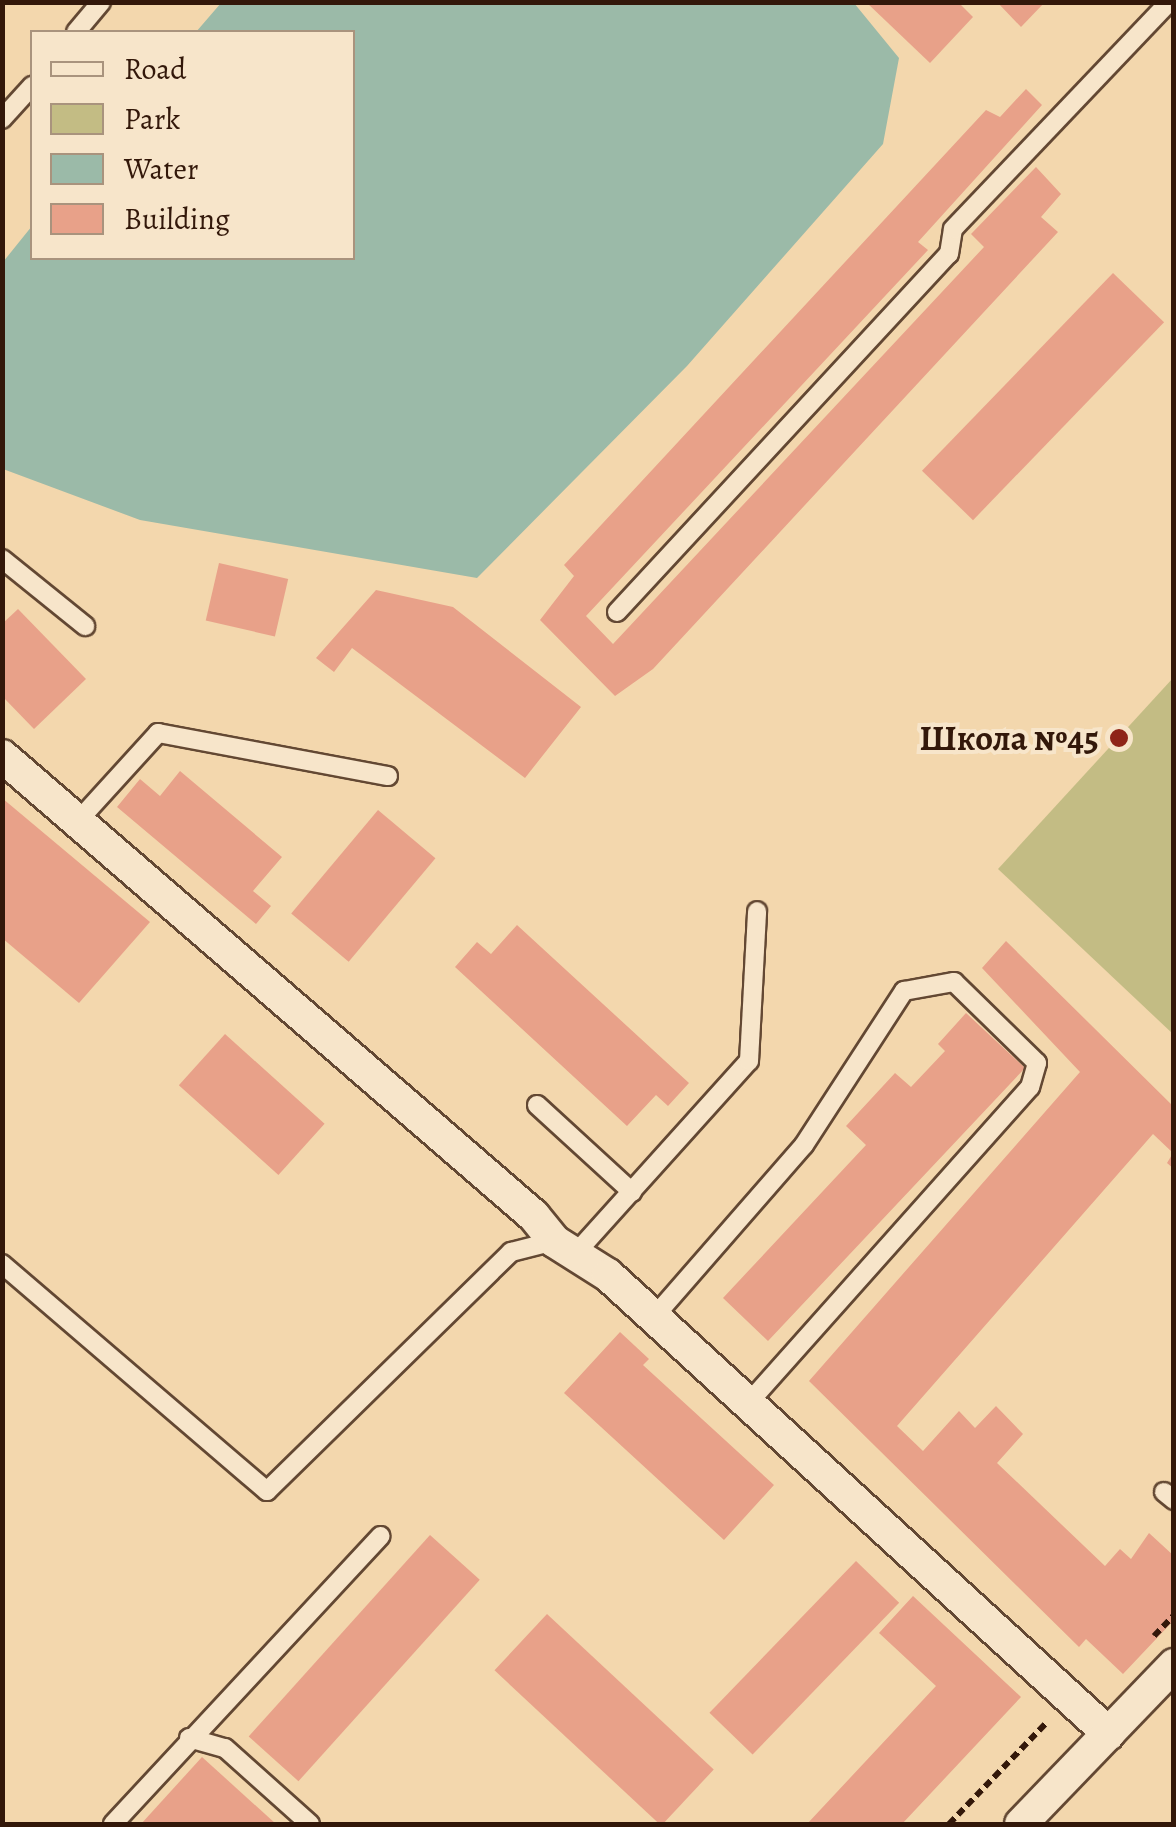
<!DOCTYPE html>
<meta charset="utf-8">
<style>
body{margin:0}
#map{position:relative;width:1176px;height:1827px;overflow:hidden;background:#f3d7ad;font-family:Alegreya,serif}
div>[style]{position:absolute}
.green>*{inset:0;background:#c3bc84}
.water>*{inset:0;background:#9bbaa8}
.building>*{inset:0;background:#e8a189;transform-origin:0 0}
.path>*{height:6px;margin-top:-3px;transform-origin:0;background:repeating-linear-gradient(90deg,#33180a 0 8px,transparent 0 13px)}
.roads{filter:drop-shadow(2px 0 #634833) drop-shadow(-2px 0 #634833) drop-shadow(0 2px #634833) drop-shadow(0 -2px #634833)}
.lane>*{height:18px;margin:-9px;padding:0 9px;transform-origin:9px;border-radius:9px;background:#f7e5ca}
.street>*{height:32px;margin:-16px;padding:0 16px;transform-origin:16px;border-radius:16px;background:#f7e5ca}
.dots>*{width:28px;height:28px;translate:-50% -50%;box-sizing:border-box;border:5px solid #f7e5ca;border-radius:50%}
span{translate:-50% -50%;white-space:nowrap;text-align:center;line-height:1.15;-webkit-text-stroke:8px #f7e5ca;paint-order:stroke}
.poi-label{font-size:35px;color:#33180a;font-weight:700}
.right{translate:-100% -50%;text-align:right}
.frame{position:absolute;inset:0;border:5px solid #33180a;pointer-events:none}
.legend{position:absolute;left:30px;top:30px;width:325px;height:230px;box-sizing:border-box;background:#f7e5ca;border:2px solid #a9937d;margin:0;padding:12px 18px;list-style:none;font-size:30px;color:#33180a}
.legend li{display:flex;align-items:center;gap:20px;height:50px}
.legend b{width:50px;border:2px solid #a9937d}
</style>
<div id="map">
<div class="green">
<div style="clip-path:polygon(1173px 678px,1173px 1034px,998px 869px)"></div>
</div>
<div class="water">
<div style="clip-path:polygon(221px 3px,854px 3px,899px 58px,883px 144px,687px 366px,477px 578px,140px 520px,3px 469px,3px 262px,32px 226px,32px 258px,352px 258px,352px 32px,196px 32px)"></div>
</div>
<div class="building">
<div style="clip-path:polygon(866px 2px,958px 2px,973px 17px,930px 63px)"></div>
<div style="clip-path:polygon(997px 2px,1045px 2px,1021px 27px)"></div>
<div style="clip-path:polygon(1026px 89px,1042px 105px,918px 242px,928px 250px,586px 616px,613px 644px,984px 247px,971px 234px,1036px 167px,1061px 194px,1041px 217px,1058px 232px,653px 669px,615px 696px,540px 620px,574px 576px,564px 565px,986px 110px,1000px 117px)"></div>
<div style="left:1113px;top:273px;width:71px;height:275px;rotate:44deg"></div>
<div style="left:219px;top:563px;width:71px;height:59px;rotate:13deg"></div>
<div style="clip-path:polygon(376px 590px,453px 607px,581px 707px,525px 778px,352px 648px,334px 672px,316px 658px)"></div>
<div style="clip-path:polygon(18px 609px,86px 679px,34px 729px,2px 696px,2px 624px)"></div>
<div style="clip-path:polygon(180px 771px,282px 857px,253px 891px,271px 906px,256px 924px,117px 807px,140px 779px,160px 796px)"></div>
<div style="clip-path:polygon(2px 798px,150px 922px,79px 1003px,2px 938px)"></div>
<div style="left:378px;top:810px;width:75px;height:135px;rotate:40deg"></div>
<div style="clip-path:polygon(517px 925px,689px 1083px,668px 1106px,656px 1095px,627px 1126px,455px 967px,477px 942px,491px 954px)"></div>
<div style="clip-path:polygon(1006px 941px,1174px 1107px,1174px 1169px,1167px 1163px,1173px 1153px,1153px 1134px,897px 1426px,923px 1451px,959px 1411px,975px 1428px,996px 1406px,1023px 1434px,997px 1463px,1105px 1566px,1120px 1549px,1131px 1559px,1149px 1533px,1174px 1556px,1174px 1620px,1123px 1674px,1086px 1639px,1079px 1647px,809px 1381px,1080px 1072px,982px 968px)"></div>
<div style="clip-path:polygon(966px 1013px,1025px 1068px,768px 1341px,723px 1298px,866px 1145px,846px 1126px,895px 1073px,911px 1087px,945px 1051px,938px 1044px)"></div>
<div style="left:225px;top:1034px;width:134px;height:69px;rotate:42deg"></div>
<div style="clip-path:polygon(620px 1332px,649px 1359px,643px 1365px,774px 1485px,724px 1540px,564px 1393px)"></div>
<div style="left:430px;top:1535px;width:67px;height:271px;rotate:42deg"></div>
<div style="left:856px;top:1561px;width:60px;height:211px;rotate:44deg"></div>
<div style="clip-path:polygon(913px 1596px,1021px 1697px,902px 1824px,807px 1824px,936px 1686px,879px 1633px)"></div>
<div style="left:547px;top:1614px;width:228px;height:77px;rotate:43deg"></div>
<div style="clip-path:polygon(202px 1757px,276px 1824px,141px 1824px)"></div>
</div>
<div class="path">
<div style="left:1154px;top:1636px;width:29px;rotate:-46deg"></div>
<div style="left:949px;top:1824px;width:141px;rotate:-46.1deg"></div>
</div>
<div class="roads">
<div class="lane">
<div style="left:76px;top:32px;width:39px;rotate:-50deg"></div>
<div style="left:2px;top:119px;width:45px;rotate:-47.7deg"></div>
<div style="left:2px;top:559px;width:107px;rotate:38.9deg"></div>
<div style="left:617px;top:612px;width:488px;rotate:-47.2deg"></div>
<div style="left:949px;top:254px;width:25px;rotate:-81deg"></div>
<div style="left:953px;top:229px;width:313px;rotate:-46.4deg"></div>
<div style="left:78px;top:821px;width:119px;rotate:-47.7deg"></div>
<div style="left:158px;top:733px;width:234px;rotate:10.6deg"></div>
<div style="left:537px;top:1105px;width:129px;rotate:42.5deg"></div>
<div style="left:575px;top:1254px;width:260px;rotate:-48deg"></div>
<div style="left:749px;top:1061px;width:150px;rotate:-86.9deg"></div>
<div style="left:2px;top:1264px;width:349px;rotate:40.6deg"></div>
<div style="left:267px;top:1491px;width:342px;rotate:-44.4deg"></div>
<div style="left:511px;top:1252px;width:44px;rotate:-14.3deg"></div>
<div style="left:654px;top:1317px;width:228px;rotate:-48.9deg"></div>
<div style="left:804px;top:1145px;width:184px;rotate:-57deg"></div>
<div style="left:904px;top:991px;width:51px;rotate:-10.2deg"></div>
<div style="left:954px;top:982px;width:116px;rotate:44.3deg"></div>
<div style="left:1037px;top:1063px;width:25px;rotate:106deg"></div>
<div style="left:1030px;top:1087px;width:424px;rotate:131.7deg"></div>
<div style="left:1164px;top:1492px;width:13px;rotate:39deg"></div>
<div style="left:189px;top:1738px;width:37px;rotate:16deg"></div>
<div style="left:225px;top:1748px;width:114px;rotate:41.8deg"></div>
<div style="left:113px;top:1824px;width:393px;rotate:-47.1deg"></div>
</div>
<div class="street">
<div style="left:2px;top:756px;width:703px;rotate:40.85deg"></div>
<div style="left:534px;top:1216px;width:32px;rotate:51deg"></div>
<div style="left:554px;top:1241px;width:64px;rotate:32.2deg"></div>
<div style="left:608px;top:1275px;width:679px;rotate:42.49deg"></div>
<div style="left:1021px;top:1824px;width:221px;rotate:-46.1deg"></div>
</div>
</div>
<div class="dots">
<div style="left:1119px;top:738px;background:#8f2418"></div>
</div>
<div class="poi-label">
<span class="right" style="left:1099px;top:738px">Школа №45</span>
</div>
<div class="frame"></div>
<ul class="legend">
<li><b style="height:12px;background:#f7e5ca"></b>Road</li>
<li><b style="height:28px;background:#c3bc84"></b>Park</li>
<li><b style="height:28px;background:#9bbaa8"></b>Water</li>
<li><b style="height:28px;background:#e8a189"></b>Building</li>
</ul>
</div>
